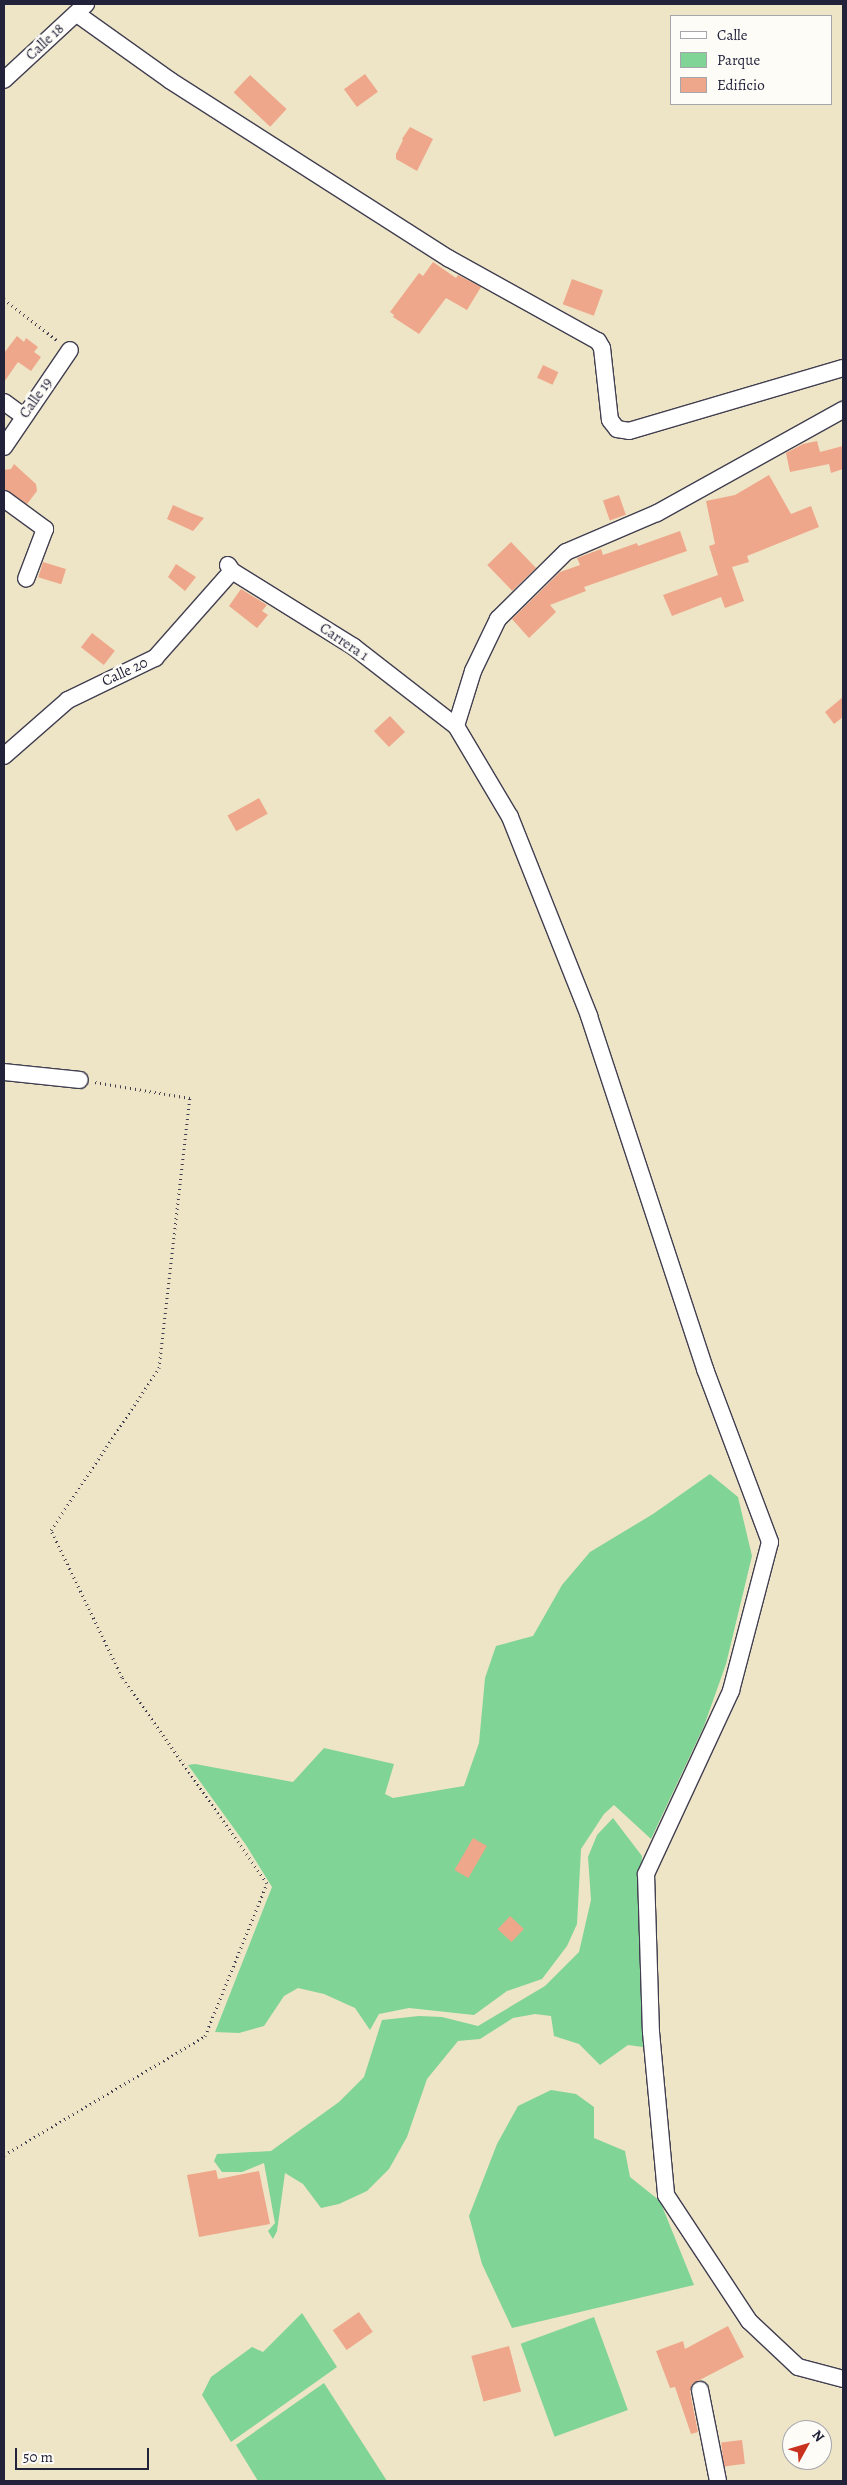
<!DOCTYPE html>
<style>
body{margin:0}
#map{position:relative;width:847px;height:2485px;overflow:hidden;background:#eee4c6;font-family:Alegreya,serif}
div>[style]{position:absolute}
.green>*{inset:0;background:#80d496;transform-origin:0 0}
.building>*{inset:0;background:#efa78b;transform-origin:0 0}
.path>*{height:3px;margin-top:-1.5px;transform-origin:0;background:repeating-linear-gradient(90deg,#413f50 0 1px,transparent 0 5px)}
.roads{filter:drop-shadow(1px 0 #413f50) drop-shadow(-1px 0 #413f50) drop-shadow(0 1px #413f50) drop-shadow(0 -1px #413f50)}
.minor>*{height:16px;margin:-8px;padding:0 8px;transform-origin:8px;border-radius:8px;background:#fff}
span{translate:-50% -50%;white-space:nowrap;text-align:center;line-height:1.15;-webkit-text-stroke:5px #fdfcf7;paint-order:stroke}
.street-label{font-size:15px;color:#22223b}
.frame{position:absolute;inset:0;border:5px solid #22223b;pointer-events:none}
.legend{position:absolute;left:670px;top:15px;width:162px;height:90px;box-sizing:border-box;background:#fdfcf7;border:1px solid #a5a5ac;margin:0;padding:6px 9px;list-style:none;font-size:15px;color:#22223b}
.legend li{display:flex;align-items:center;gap:10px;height:25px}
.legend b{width:25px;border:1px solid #a5a5ac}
.north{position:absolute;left:782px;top:2420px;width:50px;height:50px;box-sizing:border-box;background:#fdfcf7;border:1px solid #a5a5ac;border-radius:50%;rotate:51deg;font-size:14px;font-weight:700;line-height:20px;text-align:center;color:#22223b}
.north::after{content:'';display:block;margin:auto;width:18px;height:22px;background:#c8321e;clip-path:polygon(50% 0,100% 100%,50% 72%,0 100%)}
.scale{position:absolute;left:15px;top:2448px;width:134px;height:22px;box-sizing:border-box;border:2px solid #22223b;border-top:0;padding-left:6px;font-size:15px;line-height:18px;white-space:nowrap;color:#22223b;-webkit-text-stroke:4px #fdfcf7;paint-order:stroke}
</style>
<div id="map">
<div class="green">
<div style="clip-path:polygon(710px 1474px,738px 1497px,752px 1556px,726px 1664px,704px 1726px,651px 1839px,614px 1805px,604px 1814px,581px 1849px,577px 1924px,567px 1946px,542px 1979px,507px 1991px,474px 2015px,409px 2008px,379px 2014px,370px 2030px,355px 2008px,324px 1994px,298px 1988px,284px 1996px,264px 2026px,239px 2033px,215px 2032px,272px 1887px,246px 1845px,188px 1765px,195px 1764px,293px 1782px,324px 1748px,394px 1764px,385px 1794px,393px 1798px,464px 1786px,479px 1743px,485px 1678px,496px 1646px,533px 1636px,562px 1585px,590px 1552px,653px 1514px)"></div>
<div style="clip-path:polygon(613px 1818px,642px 1856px,639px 1914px,643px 2047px,628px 2045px,600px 2065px,579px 2044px,554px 2036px,551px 2016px,535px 2014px,513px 2018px,480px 2039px,458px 2041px,427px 2079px,407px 2137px,389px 2169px,367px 2191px,339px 2204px,321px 2208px,303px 2184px,285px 2173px,277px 2231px,273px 2239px,268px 2231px,275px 2223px,264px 2163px,242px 2172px,222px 2172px,214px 2161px,217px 2154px,271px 2151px,339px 2102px,364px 2077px,382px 2020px,419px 2016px,442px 2017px,478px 2026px,545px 1986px,579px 1952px,591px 1900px,588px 1857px,597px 1835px)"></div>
<div style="clip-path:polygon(551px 2090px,576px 2094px,594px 2107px,594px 2138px,625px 2151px,630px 2177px,660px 2201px,694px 2285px,512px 2328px,482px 2264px,469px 2216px,497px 2144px,518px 2106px)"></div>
<div style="clip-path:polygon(302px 2313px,337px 2367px,231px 2442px,202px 2395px,211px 2377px,252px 2347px,263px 2352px)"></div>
<div style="left:594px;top:2317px;width:99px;height:78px;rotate:70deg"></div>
<div style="clip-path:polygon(324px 2383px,387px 2481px,258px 2481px,236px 2445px)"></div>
</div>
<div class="building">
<div style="left:365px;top:74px;width:22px;height:26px;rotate:54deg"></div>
<div style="left:250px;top:75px;width:50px;height:24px;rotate:43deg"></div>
<div style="clip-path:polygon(410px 127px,433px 139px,417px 171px,396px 159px,396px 154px,403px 140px,402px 139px)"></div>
<div style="clip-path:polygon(433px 262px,456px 278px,458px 275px,481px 287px,467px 310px,446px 298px,419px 334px,393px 317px,394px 315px,390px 312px,419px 273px,423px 276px)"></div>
<div style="left:572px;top:279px;width:33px;height:27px;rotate:20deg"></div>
<div style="clip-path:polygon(17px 336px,24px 342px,26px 338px,38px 347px,34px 352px,41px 357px,31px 371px,18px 362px,4px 382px,4px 353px)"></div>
<div style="left:543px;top:365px;width:17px;height:14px;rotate:25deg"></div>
<div style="clip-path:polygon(817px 441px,820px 452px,843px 446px,843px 469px,831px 473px,829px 464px,790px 472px,786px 453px,803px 444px)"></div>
<div style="clip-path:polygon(14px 464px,36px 484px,37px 491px,27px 504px,4px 489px,4px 470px,11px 469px)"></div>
<div style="clip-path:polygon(769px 475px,791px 514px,811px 506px,819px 527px,747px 556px,749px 562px,732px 567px,744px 601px,725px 608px,721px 597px,672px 616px,663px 595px,718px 575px,709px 546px,715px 544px,706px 501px,735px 495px)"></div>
<div style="left:619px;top:495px;width:21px;height:17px;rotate:71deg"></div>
<div style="clip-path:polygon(173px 505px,191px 513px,204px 518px,193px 531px,167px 519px)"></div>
<div style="clip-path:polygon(680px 531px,687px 551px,584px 587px,586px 591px,550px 605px,556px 612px,529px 638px,512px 619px,560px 572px,580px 565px,577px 558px,601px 549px,603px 555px,637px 543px,638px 546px)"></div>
<div style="left:511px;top:542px;width:36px;height:33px;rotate:46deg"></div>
<div style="left:43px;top:562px;width:24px;height:16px;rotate:17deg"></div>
<div style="clip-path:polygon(176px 564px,196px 577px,185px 591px,168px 577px)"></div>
<div style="clip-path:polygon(241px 589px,267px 605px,262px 611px,268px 615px,257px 628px,229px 606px)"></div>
<div style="left:92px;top:633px;width:29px;height:18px;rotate:38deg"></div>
<div style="clip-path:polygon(843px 697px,843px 717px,834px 724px,825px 712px)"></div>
<div style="left:390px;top:716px;width:22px;height:22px;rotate:47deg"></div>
<div style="left:259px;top:798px;width:18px;height:36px;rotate:61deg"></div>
<div style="left:473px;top:1838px;width:16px;height:37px;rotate:30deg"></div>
<div style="left:510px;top:1916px;width:19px;height:18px;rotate:43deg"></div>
<div style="clip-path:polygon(216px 2170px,218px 2179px,259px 2171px,270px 2224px,199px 2237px,187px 2175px)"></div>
<div style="left:359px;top:2312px;width:24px;height:32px;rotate:55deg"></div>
<div style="clip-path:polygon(728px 2326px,744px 2357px,692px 2384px,690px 2392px,698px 2432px,691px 2434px,675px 2387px,670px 2388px,656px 2351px,683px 2341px,685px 2349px)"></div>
<div style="left:509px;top:2346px;width:47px;height:39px;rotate:75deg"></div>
<div style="left:742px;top:2440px;width:24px;height:21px;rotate:83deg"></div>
</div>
<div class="path">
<div style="left:4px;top:299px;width:68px;rotate:37.9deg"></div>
<div style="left:4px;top:2155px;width:234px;rotate:-30.6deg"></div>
<div style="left:205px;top:2036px;width:165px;rotate:-67.9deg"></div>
<div style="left:267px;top:1883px;width:252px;rotate:-125.1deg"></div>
<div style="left:122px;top:1677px;width:163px;rotate:-115.8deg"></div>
<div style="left:51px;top:1530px;width:195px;rotate:-56.3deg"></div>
<div style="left:159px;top:1368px;width:272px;rotate:-83.5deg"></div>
<div style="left:190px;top:1098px;width:97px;rotate:-170.5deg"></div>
</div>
<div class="roads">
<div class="minor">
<div style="left:77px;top:14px;width:115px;rotate:35.5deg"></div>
<div style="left:171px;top:81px;width:329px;rotate:32.6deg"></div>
<div style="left:448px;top:258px;width:171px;rotate:29deg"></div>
<div style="left:598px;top:341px;width:8px;rotate:60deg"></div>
<div style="left:602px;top:348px;width:72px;rotate:83.7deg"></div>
<div style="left:610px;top:420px;width:11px;rotate:52deg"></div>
<div style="left:617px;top:429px;width:12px;rotate:9deg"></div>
<div style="left:629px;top:431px;width:223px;rotate:-16.4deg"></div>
<div style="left:4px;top:80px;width:112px;rotate:-42.8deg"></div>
<div style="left:4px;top:402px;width:24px;rotate:36deg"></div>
<div style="left:4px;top:447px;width:117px;rotate:-55.8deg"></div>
<div style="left:4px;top:499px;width:51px;rotate:36.2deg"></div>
<div style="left:45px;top:529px;width:53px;rotate:110.8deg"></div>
<div style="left:228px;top:565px;width:7px;rotate:56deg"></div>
<div style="left:232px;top:571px;width:144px;rotate:31.9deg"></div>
<div style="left:354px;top:647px;width:129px;rotate:37.8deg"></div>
<div style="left:456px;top:726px;width:106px;rotate:59.3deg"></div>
<div style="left:510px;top:817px;width:214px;rotate:68.3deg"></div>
<div style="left:589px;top:1016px;width:372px;rotate:71.8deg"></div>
<div style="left:705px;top:1369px;width:185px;rotate:69.4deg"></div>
<div style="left:770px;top:1542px;width:154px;rotate:104.7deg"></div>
<div style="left:731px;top:1691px;width:202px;rotate:114.9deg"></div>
<div style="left:646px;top:1874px;width:158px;rotate:88.2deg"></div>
<div style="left:651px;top:2032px;width:164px;rotate:84.7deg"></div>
<div style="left:666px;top:2195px;width:151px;rotate:56.6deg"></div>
<div style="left:749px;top:2321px;width:67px;rotate:43.2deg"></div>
<div style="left:798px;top:2367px;width:47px;rotate:14.9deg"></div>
<div style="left:456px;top:726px;width:58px;rotate:-72.8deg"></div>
<div style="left:473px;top:671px;width:58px;rotate:-64.3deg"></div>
<div style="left:498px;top:619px;width:95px;rotate:-44.6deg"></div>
<div style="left:566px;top:552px;width:99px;rotate:-23.2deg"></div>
<div style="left:657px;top:513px;width:213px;rotate:-29deg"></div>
<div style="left:4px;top:756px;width:85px;rotate:-41.2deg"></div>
<div style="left:68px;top:700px;width:97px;rotate:-25.8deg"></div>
<div style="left:155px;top:658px;width:116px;rotate:-48.5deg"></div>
<div style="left:4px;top:1072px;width:76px;rotate:6deg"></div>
<div style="left:700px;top:2390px;width:93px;rotate:78.8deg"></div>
</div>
</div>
<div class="street-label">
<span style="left:45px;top:42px;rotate:-43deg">Calle 18</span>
<span style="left:36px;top:398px;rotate:-55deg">Calle 19</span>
<span style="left:344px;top:642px;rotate:34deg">Carrera 1</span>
<span style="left:125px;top:672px;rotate:-25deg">Calle 20</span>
</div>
<div class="frame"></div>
<ul class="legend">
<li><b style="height:6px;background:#fff"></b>Calle</li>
<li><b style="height:14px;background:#80d496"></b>Parque</li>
<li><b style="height:14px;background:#efa78b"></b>Edificio</li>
</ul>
<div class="north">N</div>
<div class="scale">50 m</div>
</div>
